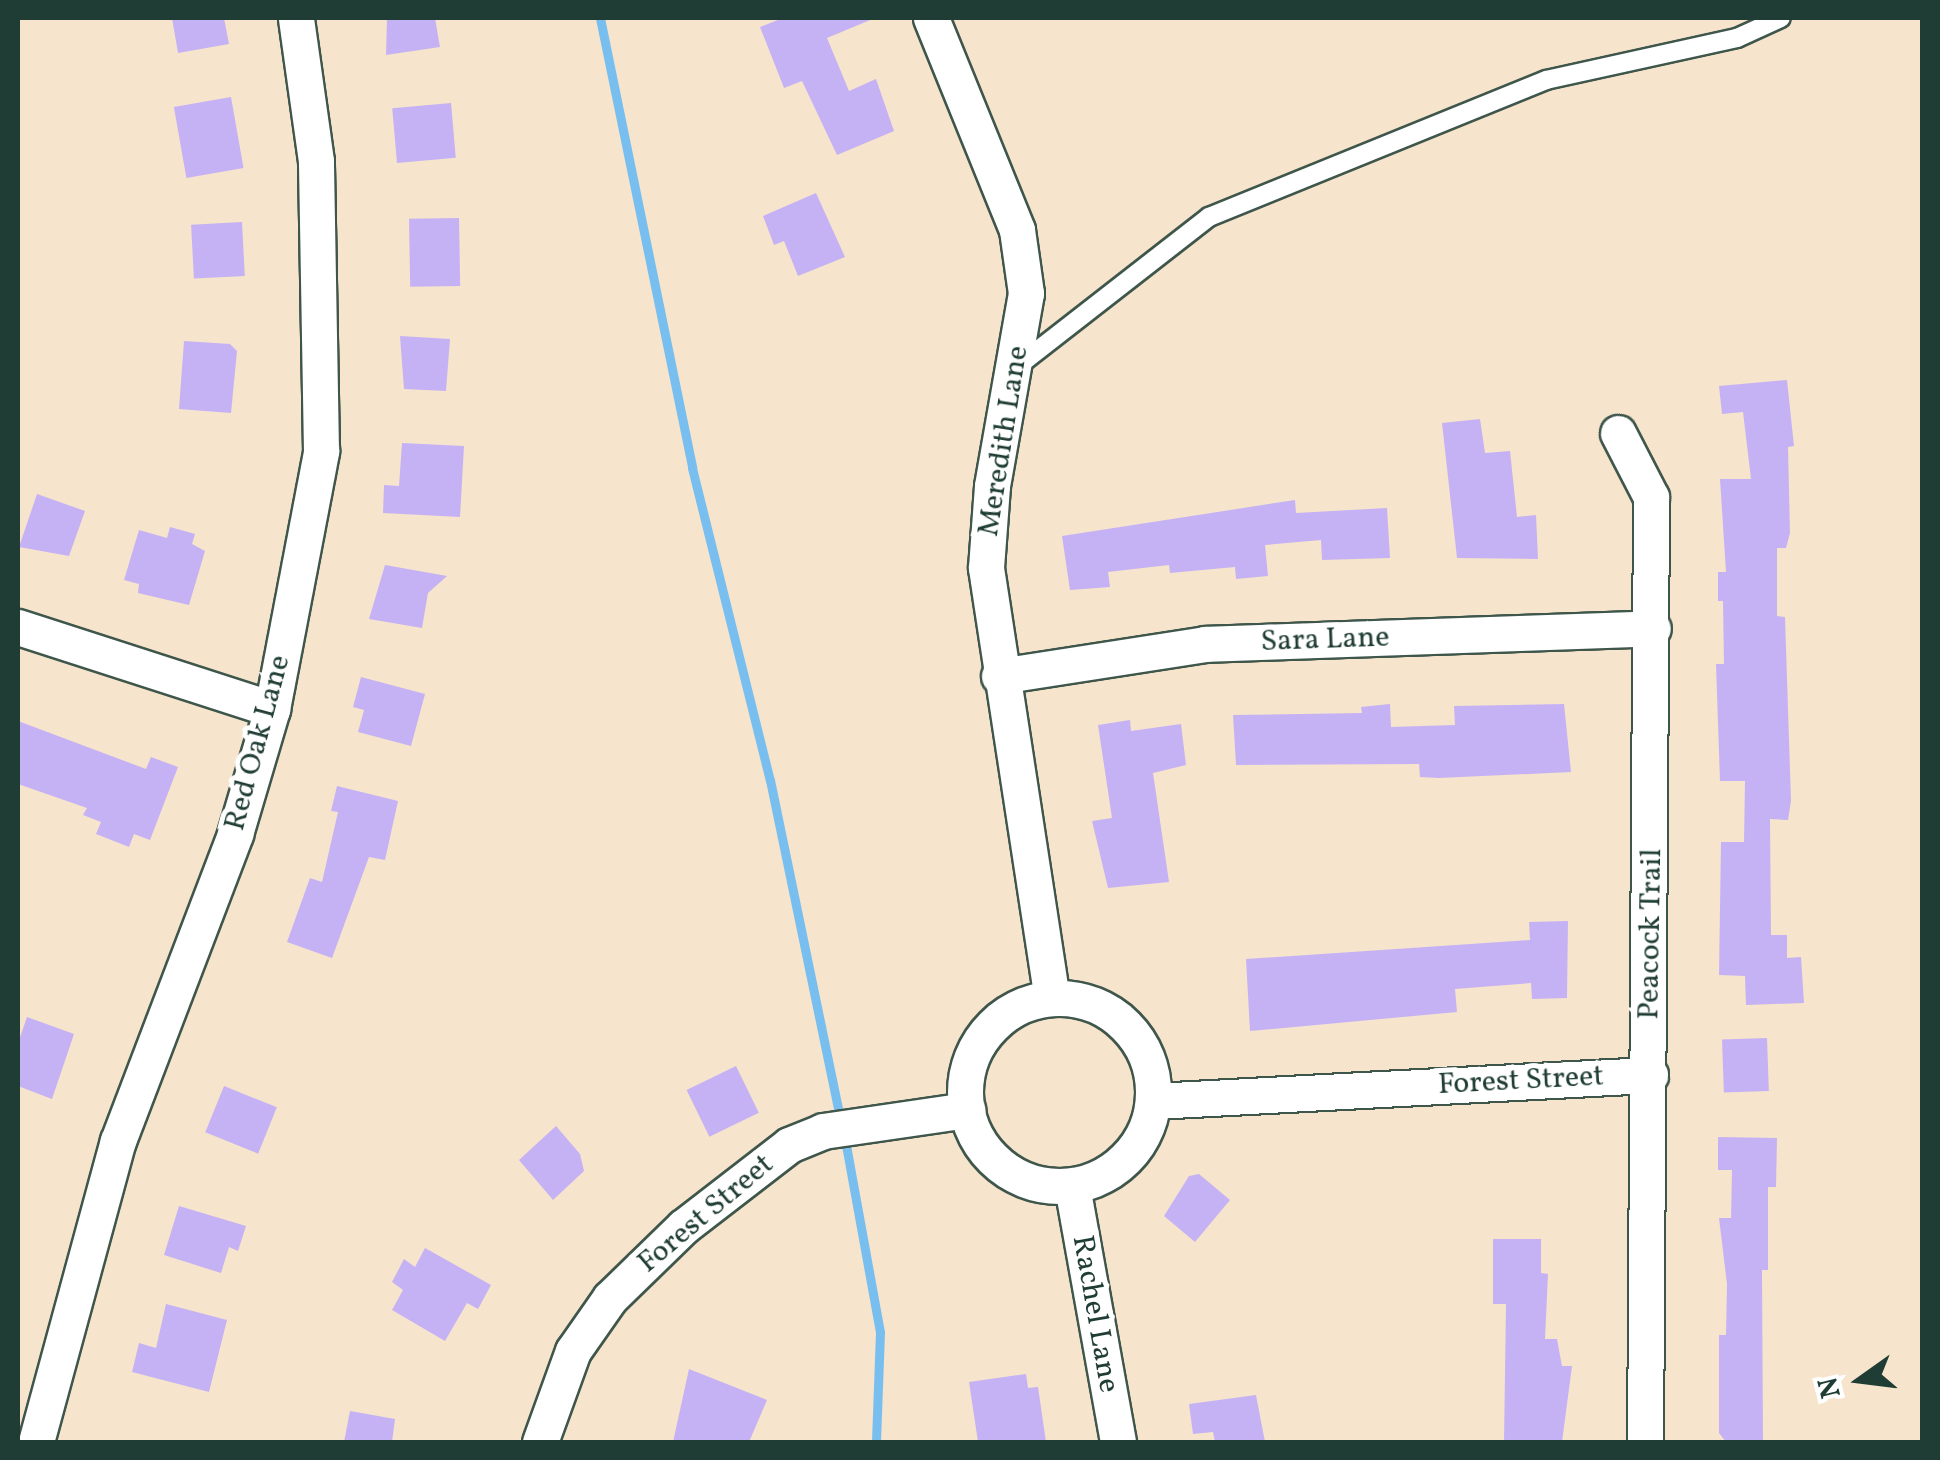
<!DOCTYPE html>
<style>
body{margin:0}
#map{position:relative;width:1940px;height:1460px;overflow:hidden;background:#f6e4cd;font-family:Vollkorn,serif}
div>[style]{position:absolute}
.stream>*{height:9px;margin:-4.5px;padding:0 4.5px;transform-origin:4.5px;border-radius:4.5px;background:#78bff0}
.building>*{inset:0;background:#c5b2f4;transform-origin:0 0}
.roads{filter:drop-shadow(2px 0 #3f564b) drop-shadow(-2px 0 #3f564b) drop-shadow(0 2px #3f564b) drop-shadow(0 -2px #3f564b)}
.service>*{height:18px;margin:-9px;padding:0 9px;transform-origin:9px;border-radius:9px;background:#fff}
.minor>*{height:35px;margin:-17.5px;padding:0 17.5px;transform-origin:17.5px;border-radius:17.5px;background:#fff}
.minor>.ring{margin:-17.5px;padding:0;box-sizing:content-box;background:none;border:35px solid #fff;border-radius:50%}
span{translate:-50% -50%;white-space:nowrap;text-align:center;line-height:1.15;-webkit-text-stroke:10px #fff;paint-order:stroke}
.street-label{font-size:30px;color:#1f3d34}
.frame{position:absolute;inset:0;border:20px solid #1f3d34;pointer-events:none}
.north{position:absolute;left:1810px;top:1330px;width:100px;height:100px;-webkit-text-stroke:8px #fff;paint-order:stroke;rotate:256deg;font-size:28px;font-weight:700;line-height:40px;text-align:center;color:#1f3d34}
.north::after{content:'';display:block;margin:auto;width:35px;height:45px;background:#1f3d34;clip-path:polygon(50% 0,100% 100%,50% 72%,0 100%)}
</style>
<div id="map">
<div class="stream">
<div style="left:600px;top:18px;width:459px;rotate:78.4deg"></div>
<div style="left:692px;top:468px;width:322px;rotate:76deg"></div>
<div style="left:770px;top:780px;width:345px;rotate:78.3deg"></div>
<div style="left:844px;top:1134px;width:201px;rotate:79.7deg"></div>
<div style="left:880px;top:1332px;width:110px;rotate:92.1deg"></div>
</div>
<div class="building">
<div style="clip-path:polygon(172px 18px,224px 18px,229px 44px,178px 53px)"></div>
<div style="clip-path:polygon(387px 18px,435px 18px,440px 47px,386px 55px)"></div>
<div style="clip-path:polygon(783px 18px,875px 18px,827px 38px,849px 91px,876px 79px,894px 131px,837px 155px,802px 81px,784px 88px,760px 27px)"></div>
<div style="left:231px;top:97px;width:72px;height:58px;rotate:80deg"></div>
<div style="left:451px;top:103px;width:55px;height:59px;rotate:85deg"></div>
<div style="clip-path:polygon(816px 193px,845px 257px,798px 276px,784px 241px,774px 245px,763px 216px)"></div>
<div style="left:459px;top:218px;width:68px;height:50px;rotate:89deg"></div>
<div style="left:242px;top:222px;width:54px;height:51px;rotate:87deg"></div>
<div style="clip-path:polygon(400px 336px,450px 339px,446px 391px,404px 389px)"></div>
<div style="clip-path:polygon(184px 341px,230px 344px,237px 351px,231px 413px,179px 409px)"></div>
<div style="clip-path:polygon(1787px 380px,1794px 446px,1788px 447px,1790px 533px,1786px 548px,1777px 548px,1777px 616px,1785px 617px,1791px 801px,1788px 820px,1770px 819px,1771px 935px,1787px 935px,1787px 958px,1801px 957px,1804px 1003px,1746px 1005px,1745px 976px,1719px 975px,1721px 842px,1744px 842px,1745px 781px,1720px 781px,1716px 664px,1724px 664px,1723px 601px,1718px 601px,1718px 572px,1726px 572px,1720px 479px,1751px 479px,1743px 412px,1722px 414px,1719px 386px)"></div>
<div style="clip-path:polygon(1480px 419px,1485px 453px,1510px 451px,1517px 517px,1536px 515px,1538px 559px,1457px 558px,1442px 423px)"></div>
<div style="clip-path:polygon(402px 443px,464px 446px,460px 517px,383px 513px,384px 485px,399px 486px)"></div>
<div style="clip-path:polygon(37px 494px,85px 511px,69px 556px,19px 547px)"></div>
<div style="clip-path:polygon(1295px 500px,1296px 513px,1387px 508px,1390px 558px,1322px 560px,1321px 540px,1265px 545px,1268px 576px,1236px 579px,1235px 567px,1170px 573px,1169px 565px,1108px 572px,1110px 587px,1070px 590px,1062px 536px)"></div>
<div style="clip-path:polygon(170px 527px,195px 534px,192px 544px,205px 551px,189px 605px,138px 593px,139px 584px,124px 580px,139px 530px,167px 538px)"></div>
<div style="clip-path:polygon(385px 565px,447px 576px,428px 593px,422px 628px,369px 619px)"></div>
<div style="clip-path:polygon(361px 677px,425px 694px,411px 746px,358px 732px,364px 710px,353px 707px)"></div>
<div style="clip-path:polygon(1390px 704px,1391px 727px,1455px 725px,1454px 706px,1564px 704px,1571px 772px,1439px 778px,1420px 777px,1419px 764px,1236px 765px,1233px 715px,1362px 713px,1361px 707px)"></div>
<div style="clip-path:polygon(1130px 720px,1131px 731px,1181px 724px,1186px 765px,1153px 773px,1169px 882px,1108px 888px,1092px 821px,1112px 818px,1098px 725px)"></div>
<div style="clip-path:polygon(18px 721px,146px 769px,151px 757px,178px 767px,150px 840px,134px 834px,129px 847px,96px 834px,101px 822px,83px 815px,87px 808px,18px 784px)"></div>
<div style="clip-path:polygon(337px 786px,398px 801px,385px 860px,369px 857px,332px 958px,287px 942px,310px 878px,322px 882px,338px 812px,331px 811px)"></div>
<div style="clip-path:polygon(1568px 921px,1567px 998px,1532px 999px,1531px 983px,1455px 989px,1457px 1012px,1250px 1031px,1246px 959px,1530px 940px,1529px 922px)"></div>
<div style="clip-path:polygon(27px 1017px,74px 1034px,52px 1099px,18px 1086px,18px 1043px)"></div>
<div style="left:1767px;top:1038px;width:53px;height:45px;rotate:88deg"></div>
<div style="left:736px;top:1066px;width:52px;height:55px;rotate:64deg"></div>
<div style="left:224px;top:1086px;width:57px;height:50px;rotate:22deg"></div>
<div style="clip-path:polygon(556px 1126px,580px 1154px,584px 1171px,553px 1200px,519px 1160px)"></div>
<div style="clip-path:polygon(1718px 1137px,1777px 1138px,1776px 1187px,1768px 1187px,1768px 1270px,1762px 1270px,1763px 1442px,1726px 1442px,1719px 1433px,1719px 1335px,1726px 1335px,1727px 1284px,1719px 1218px,1731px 1218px,1732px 1170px,1718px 1170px)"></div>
<div style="clip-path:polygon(1199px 1174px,1230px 1200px,1195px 1242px,1164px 1216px,1189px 1176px)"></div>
<div style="clip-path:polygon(179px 1206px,246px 1226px,238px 1251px,229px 1247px,221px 1273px,164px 1255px)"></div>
<div style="clip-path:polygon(1493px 1239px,1541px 1239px,1541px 1273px,1548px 1274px,1545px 1339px,1557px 1339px,1562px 1366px,1572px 1366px,1562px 1442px,1504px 1442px,1506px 1304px,1493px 1304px)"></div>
<div style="clip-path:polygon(425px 1248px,491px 1285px,478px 1309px,467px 1303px,445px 1341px,392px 1310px,403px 1290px,392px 1282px,404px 1259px,415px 1267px)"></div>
<div style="clip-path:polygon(166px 1304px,227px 1320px,209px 1392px,132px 1372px,139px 1343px,156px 1348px)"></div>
<div style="clip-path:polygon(689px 1369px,767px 1400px,749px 1442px,673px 1442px)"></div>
<div style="clip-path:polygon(1026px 1374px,1028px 1388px,1038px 1387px,1046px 1442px,978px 1442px,969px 1382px)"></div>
<div style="clip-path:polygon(1256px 1395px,1265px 1442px,1215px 1442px,1213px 1432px,1193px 1434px,1189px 1404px)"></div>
<div style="clip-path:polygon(350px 1411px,395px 1419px,392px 1442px,344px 1442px)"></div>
</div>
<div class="roads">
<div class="service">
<div style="left:1015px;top:368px;width:246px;rotate:-37.9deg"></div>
<div style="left:1209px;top:217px;width:364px;rotate:-22.1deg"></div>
<div style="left:1546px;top:80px;width:196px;rotate:-12.4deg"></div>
<div style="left:1737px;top:38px;width:48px;rotate:-24.4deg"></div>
</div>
<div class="minor">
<div style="left:931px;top:18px;width:229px;rotate:67.9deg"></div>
<div style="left:1017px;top:230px;width:64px;rotate:81.9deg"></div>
<div style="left:1026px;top:293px;width:196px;rotate:100deg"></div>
<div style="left:992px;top:486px;width:82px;rotate:94.2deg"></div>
<div style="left:986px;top:568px;width:435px;rotate:81.3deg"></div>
<div style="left:1618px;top:433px;width:72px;rotate:62.7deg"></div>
<div style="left:1651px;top:497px;width:945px;rotate:90.36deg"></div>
<div style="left:18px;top:627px;width:267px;rotate:17.9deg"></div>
<div style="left:999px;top:676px;width:208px;rotate:-8.8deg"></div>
<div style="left:1205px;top:644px;width:448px;rotate:-2deg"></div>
<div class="ring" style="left:965px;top:998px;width:153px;height:153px"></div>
<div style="left:1153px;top:1101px;width:498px;rotate:-3deg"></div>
<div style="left:1072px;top:1186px;width:260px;rotate:79.8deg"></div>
<div style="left:36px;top:1442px;width:312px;rotate:-74.8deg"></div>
<div style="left:118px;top:1141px;width:329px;rotate:-69.1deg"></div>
<div style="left:235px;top:834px;width:130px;rotate:-73.5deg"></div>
<div style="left:272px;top:709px;width:263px;rotate:-79.2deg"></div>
<div style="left:321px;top:451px;width:290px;rotate:-91deg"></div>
<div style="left:316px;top:161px;width:144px;rotate:-98deg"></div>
<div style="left:540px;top:1442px;width:97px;rotate:-70.1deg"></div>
<div style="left:573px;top:1351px;width:65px;rotate:-55.1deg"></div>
<div style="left:610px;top:1298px;width:102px;rotate:-44.2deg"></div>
<div style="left:683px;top:1227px;width:134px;rotate:-37.7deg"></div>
<div style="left:789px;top:1145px;width:37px;rotate:-22deg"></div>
<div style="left:823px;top:1131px;width:146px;rotate:-8.3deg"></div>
</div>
</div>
<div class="street-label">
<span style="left:1004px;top:441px;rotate:-81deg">Meredith Lane</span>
<span style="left:1325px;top:640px;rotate:-2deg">Sara Lane</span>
<span style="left:258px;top:743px;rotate:-75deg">Red Oak Lane</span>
<span style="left:1651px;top:934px;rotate:-89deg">Peacock Trail</span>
<span style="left:1521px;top:1081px;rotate:-3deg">Forest Street</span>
<span style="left:706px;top:1214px;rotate:-40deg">Forest Street</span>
<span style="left:1095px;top:1314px;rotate:80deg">Rachel Lane</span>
</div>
<div class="frame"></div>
<div class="north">N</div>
</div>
